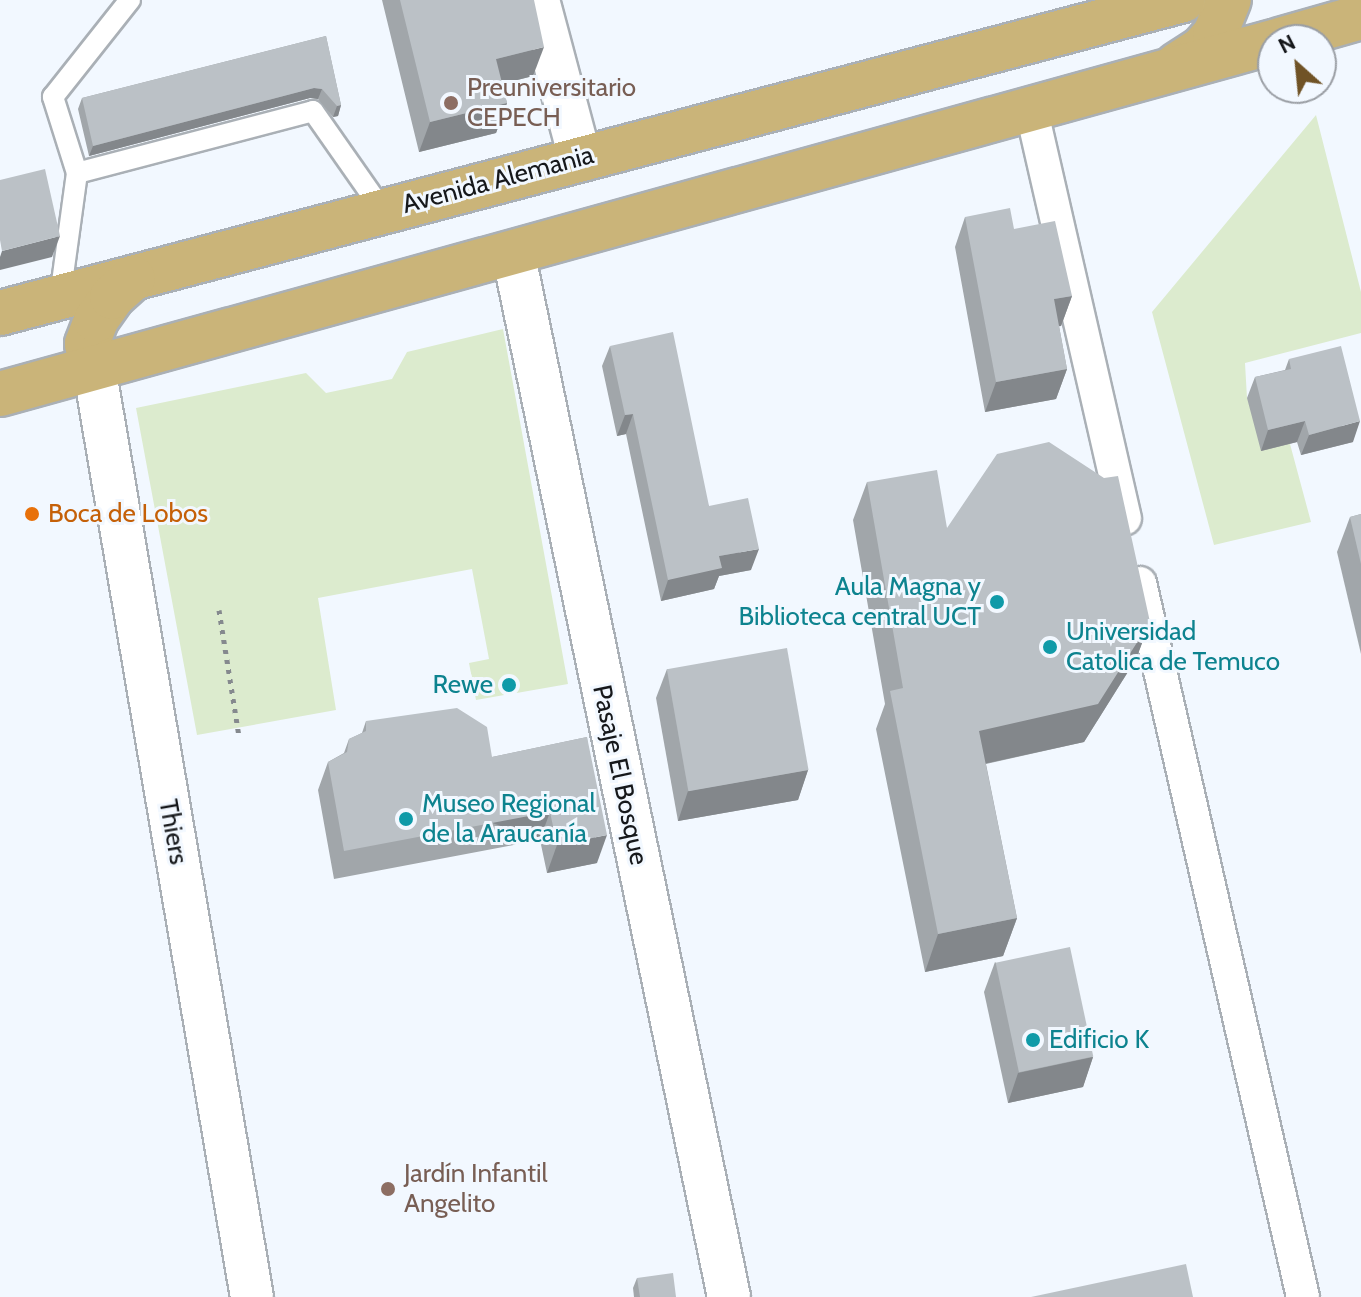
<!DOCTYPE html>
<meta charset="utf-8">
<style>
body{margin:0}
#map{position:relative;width:1361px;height:1297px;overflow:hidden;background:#f2f8ff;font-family:Cabin,sans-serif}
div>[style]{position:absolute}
.green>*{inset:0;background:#dcebce}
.path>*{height:5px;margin-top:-2.5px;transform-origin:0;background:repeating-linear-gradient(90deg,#85898e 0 4px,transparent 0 10px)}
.roads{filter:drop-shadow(2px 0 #aab0b6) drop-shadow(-2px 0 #aab0b6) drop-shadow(0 2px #aab0b6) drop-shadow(0 -2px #aab0b6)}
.service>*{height:20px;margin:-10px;padding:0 10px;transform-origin:10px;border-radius:10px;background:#fff}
.pedestrian>*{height:32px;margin:-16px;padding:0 16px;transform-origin:16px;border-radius:16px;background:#fff}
.minor>*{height:42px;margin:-21px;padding:0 21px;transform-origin:21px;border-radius:21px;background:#fff}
.primary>*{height:44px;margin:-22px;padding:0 22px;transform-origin:22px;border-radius:22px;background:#cab479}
.wall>*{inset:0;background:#a1a6aa}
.shaded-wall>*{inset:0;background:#83878b;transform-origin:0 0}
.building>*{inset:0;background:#bbc1c6;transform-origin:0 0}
.dots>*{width:22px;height:22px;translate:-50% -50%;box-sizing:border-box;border:4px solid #f2f8ff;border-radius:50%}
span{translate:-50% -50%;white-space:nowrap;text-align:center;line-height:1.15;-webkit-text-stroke:6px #f2f8ff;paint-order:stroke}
.education-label{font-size:26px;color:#785e54}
.left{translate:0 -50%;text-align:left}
.street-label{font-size:26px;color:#16181b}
.food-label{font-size:26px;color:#c56008}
.culture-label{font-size:26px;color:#0d838f}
.right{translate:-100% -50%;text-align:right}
.north{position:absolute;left:1257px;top:24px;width:80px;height:80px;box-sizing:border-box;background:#f2f8ff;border:2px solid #9a9ea4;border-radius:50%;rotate:333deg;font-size:22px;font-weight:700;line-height:32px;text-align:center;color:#16181b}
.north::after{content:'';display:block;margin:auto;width:28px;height:36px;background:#705326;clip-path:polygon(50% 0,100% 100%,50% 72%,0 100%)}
</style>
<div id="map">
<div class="green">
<div style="clip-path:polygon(1316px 115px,1361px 292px,1361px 333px,1245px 363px,1247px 398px,1290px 444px,1311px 522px,1214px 545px,1152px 312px)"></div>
<div style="clip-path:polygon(503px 329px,568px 684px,476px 700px,469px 663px,489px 659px,472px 569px,318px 598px,336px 710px,197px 735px,136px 408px,306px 373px,326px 393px,392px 379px,407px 352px)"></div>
</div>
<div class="path">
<div style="left:219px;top:610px;width:128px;rotate:81deg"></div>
</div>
<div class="roads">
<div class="service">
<div style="left:77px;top:173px;width:80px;rotate:-107.5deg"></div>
<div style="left:53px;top:97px;width:124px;rotate:-51.6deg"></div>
<div style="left:60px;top:297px;width:125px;rotate:-82.2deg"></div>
<div style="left:77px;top:173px;width:244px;rotate:-14.7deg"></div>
<div style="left:313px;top:111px;width:122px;rotate:55deg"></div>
</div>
<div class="pedestrian">
<div style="left:1031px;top:108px;width:421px;rotate:77.1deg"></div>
<div style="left:1140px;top:583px;width:732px;rotate:77.14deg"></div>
</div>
<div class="minor">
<div style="left:538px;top:0;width:163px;rotate:75.1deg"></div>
<div style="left:513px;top:252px;width:1067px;rotate:78.32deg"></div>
<div style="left:94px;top:367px;width:943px;rotate:80.36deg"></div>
</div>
<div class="primary">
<div style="left:1280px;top:40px;width:84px;rotate:-15.9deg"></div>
<div style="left:1177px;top:65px;width:30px;rotate:-33deg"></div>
<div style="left:1202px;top:49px;width:20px;rotate:-49deg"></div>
<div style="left:1215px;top:34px;width:37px;rotate:-68deg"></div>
<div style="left:0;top:313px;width:1224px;rotate:-14.82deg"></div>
<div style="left:94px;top:367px;width:24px;rotate:-107deg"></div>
<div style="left:87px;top:344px;width:26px;rotate:-69deg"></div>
<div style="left:96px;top:320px;width:28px;rotate:-55deg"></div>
<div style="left:112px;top:297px;width:28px;rotate:-42deg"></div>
<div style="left:0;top:394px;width:1321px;rotate:-15.46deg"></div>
</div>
</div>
<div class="wall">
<div style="clip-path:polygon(382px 0,534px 0,533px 76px,502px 84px,507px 103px,496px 133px,419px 152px)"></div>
<div style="clip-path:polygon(326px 36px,341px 105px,338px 116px,333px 117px,318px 99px,310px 98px,89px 156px,78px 109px,82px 98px)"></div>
<div style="clip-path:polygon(965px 217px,1014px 229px,1072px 296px,1061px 326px,1059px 326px,1067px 369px,1056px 399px,985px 412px,955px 247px)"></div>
<div style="clip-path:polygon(610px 346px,709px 506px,751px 570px,719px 576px,714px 589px,661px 601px,626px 434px,617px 436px,602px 366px)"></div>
<div style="clip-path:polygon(1289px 359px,1353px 442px,1301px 455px,1297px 442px,1261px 451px,1247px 398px,1255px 377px,1285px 370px)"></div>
<div style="clip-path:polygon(867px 482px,947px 528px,1150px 622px,1136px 659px,1084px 742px,986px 764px,1017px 918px,1003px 956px,925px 972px,876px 729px,885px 704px,853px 520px)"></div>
<div style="clip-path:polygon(1361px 514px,1361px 654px,1337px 552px,1350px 517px)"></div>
<div style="clip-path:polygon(667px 669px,808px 770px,798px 800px,678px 821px,656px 698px)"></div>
<div style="clip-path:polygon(366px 721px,492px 757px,587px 737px,597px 863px,547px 873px,540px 840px,334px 879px,318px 790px,328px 762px,344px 753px,349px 739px,362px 733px)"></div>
<div style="clip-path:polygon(995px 962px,1093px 1057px,1083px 1087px,1008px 1103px,984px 992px)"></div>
<div style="clip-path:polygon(637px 1278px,676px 1297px,634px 1297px,633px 1288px)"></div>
</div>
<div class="shaded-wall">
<div style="clip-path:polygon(544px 47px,533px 76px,485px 88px,496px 59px)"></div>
<div style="clip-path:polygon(314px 88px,322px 89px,318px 99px,310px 98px,89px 156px,93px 146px)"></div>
<div style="clip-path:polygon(507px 103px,496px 133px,419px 152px,430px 122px)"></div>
<div style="clip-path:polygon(341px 105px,338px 116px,333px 117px,337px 106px)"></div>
<div style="clip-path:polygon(60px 236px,52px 257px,0 270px,0 257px,2px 251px)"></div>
<div style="clip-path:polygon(1072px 296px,1061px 326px,1043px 329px,1054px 299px)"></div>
<div style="clip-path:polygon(1067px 369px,1056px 399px,985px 412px,996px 382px)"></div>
<div style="clip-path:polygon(633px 414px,626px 434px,617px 436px,625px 415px)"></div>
<div style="clip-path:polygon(1305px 421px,1297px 442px,1261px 451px,1268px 430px)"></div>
<div style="clip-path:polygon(1360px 421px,1353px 442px,1301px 455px,1309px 435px)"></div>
<div style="clip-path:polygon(759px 549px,751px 570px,719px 576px,714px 589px,661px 601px,668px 580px,719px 556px)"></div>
<div style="clip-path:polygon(1150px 622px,1136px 659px,1084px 742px,965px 768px,979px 731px)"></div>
<div style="clip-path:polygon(808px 770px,798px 800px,678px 821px,688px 791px)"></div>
<div style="left:550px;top:812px;width:30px;height:210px;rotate:110deg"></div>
<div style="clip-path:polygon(607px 835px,597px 863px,547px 873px,557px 845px)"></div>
<div style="clip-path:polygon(1017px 918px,1003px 956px,925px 972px,938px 934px)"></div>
<div style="clip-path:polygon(1093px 1057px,1083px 1087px,1008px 1103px,1018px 1073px)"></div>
</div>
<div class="building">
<div style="clip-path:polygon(400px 0,534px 0,544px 47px,496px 59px,507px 103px,430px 122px)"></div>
<div style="clip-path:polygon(326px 36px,341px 105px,337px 106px,322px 89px,314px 88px,93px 146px,82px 98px)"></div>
<div style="clip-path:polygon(45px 169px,60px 236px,2px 251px,0 240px,0 180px)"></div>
<div style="clip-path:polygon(1010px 208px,1014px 229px,1055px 221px,1072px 296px,1054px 299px,1067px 369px,996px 382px,965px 217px)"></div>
<div style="clip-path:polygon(673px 332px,709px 506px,748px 498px,759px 549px,719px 556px,722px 568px,668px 580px,633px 414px,625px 415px,610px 346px)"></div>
<div style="clip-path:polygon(1341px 346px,1360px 421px,1309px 435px,1305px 421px,1268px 430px,1255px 377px,1291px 369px,1289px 359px)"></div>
<div style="clip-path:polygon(1049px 442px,1104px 478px,1118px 476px,1150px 622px,1098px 704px,979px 731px,1017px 918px,938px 934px,890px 691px,903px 688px,867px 482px,937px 470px,947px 528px,997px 454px)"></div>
<div style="clip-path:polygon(1361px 514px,1361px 564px,1350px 517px)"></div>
<div style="left:787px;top:648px;width:124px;height:122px;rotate:80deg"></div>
<div style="clip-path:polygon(457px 708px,487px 727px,492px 757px,587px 737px,607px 835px,557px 845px,550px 812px,344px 851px,328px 762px,347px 752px,349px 739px,366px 731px,366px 721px)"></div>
<div style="left:1070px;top:947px;width:112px;height:76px;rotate:78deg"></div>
<div style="clip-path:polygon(1186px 1264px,1193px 1297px,1031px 1297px)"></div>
<div style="clip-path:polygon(673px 1273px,676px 1297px,640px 1297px,637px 1278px)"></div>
</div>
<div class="dots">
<div style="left:451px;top:103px;background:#8d6e63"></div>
<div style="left:32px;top:514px;background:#e8710a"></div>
<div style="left:997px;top:602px;background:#0f9aa8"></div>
<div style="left:1050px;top:647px;background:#0f9aa8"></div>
<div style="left:509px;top:685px;background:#0f9aa8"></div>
<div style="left:406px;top:819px;background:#0f9aa8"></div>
<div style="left:1033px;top:1040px;background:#0f9aa8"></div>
<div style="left:388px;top:1189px;background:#8d6e63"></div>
</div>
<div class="education-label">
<span class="left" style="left:467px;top:103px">Preuniversitario<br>CEPECH</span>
<span class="left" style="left:404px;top:1189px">Jardín Infantil<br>Angelito</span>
</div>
<div class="street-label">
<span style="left:498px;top:180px;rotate:-15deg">Avenida Alemania</span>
<span style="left:620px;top:775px;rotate:78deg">Pasaje El Bosque</span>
<span style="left:173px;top:832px;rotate:80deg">Thiers</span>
</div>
<div class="food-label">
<span class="left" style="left:48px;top:514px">Boca de Lobos</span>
</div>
<div class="culture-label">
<span class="right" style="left:981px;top:602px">Aula Magna y<br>Biblioteca central UCT</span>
<span class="left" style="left:1066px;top:647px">Universidad<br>Catolica de Temuco</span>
<span class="right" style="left:493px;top:685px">Rewe</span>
<span class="left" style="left:422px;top:819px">Museo Regional<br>de la Araucanía</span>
<span class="left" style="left:1049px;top:1040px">Edificio K</span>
</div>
<div class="north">N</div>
</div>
